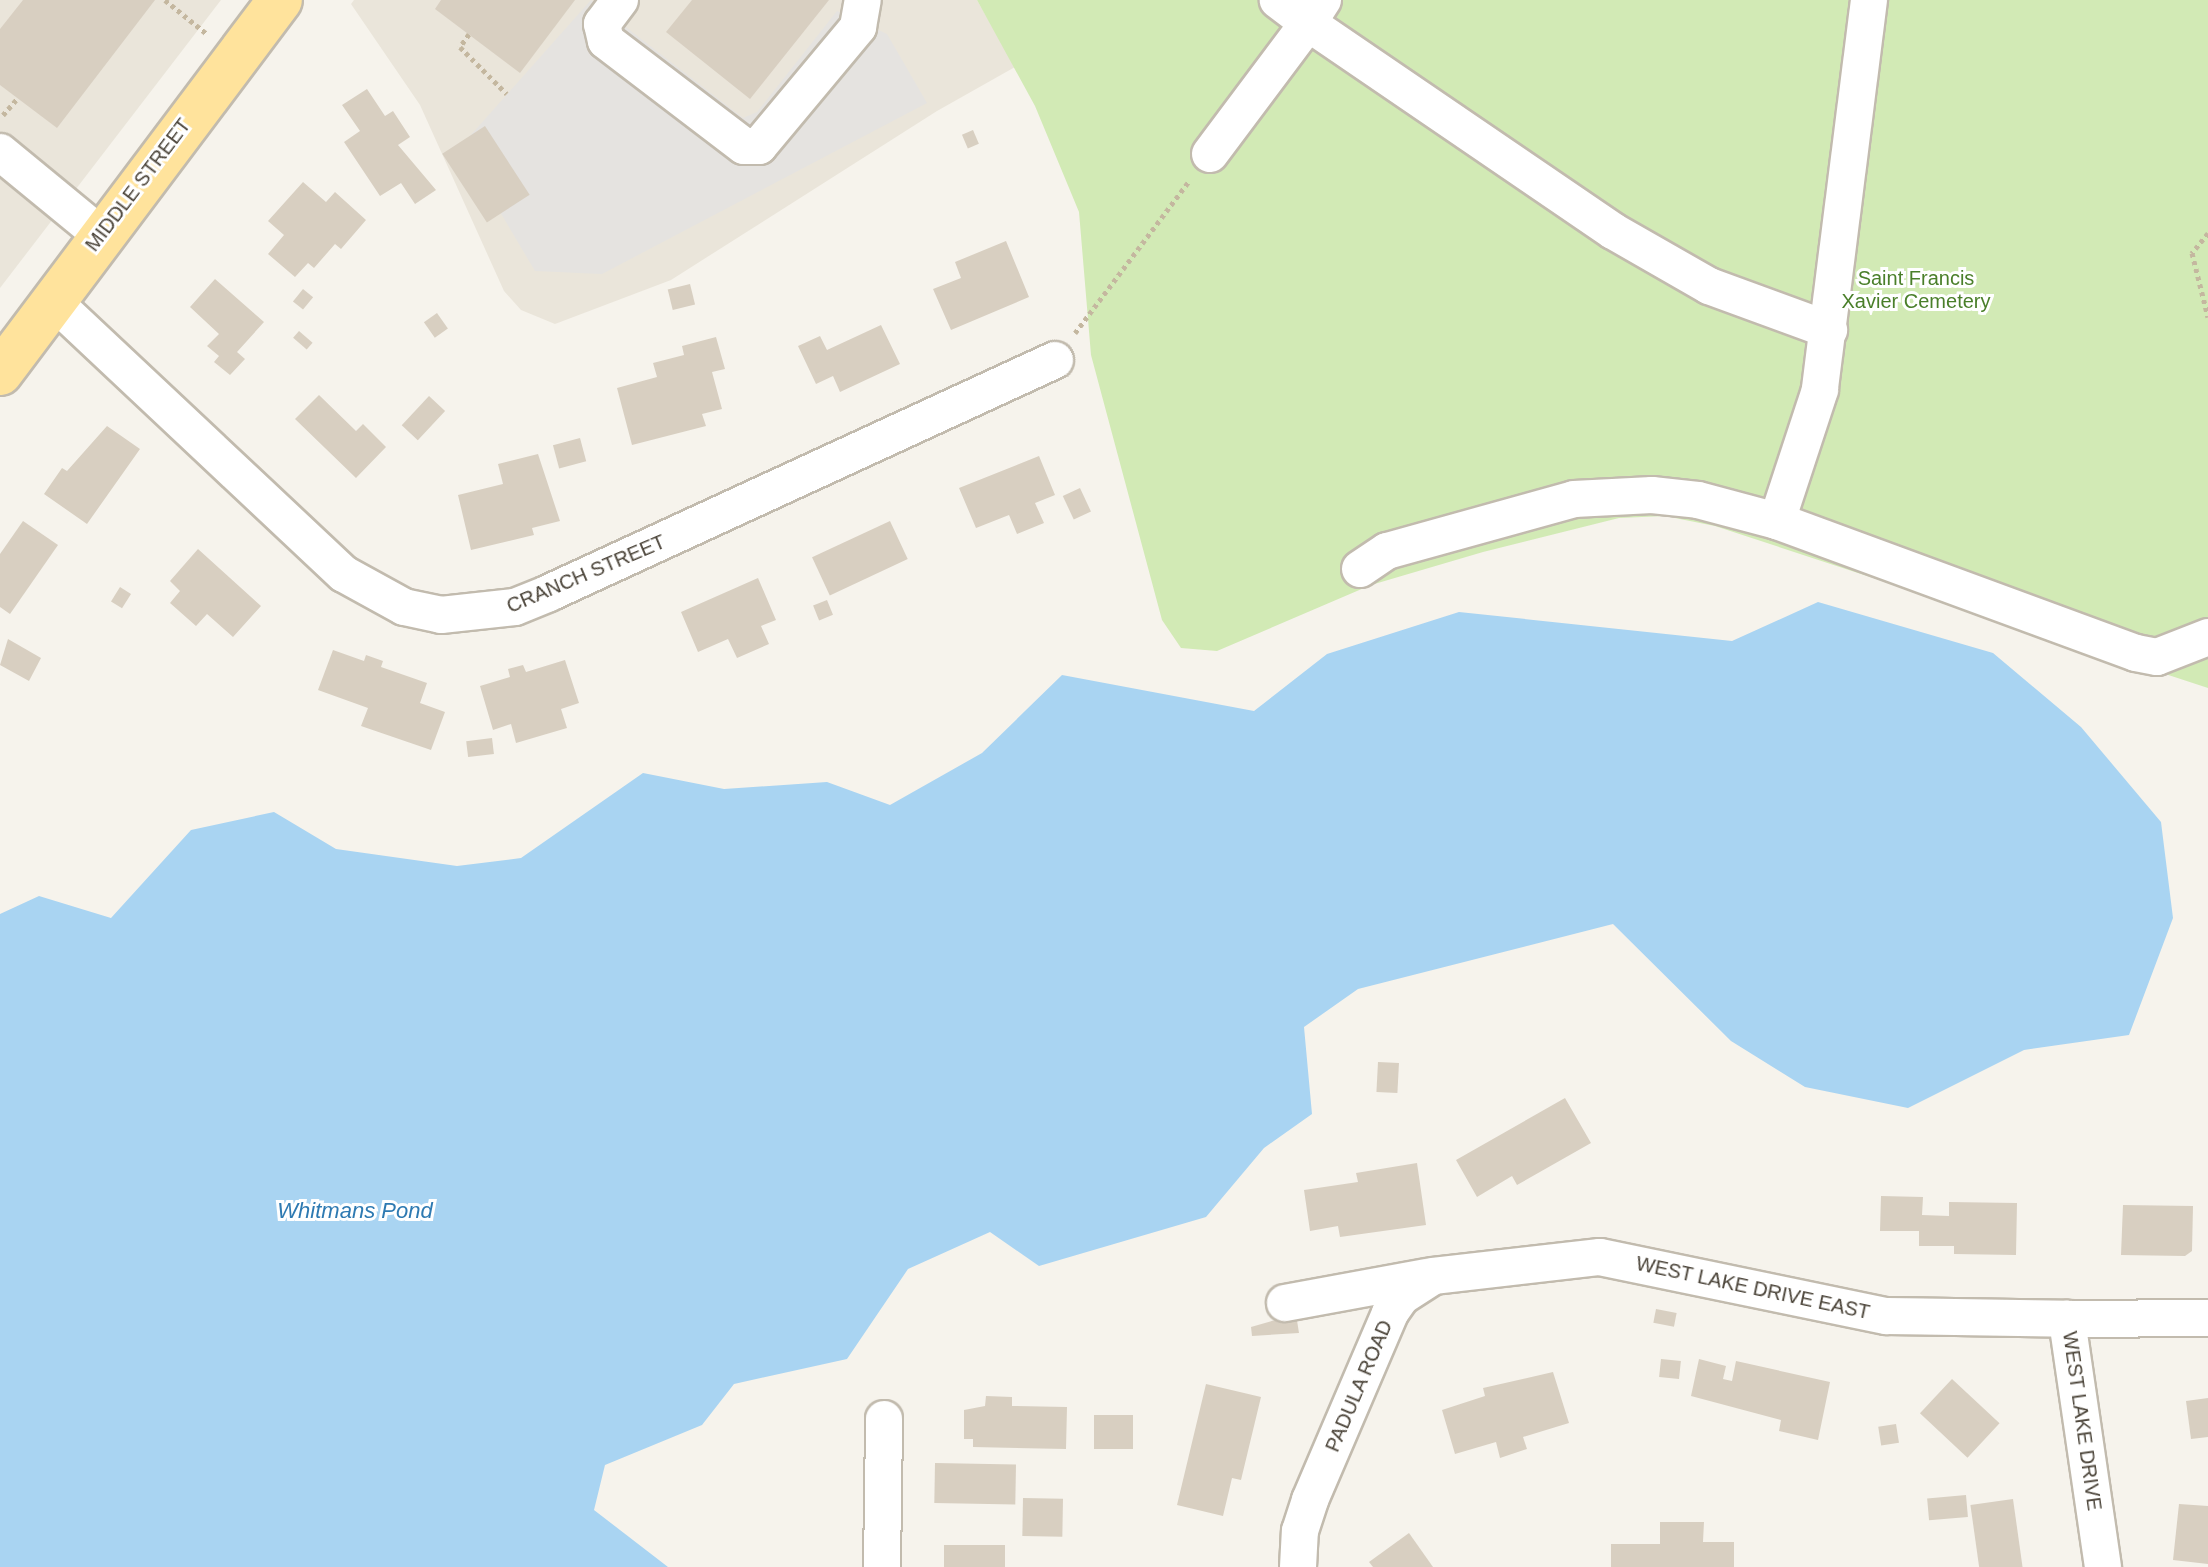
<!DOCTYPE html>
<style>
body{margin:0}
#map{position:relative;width:2208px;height:1567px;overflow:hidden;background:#f6f3ec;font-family:Arial,sans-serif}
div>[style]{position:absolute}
.residential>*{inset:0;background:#eae5da}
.green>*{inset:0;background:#d2eab5}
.parking>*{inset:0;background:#e5e3e0}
.water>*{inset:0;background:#a9d4f2}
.building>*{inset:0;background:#d8cfc1;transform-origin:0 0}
.path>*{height:5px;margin-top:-2.5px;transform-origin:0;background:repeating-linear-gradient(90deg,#c4b79f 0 4px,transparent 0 8px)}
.roads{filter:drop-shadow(2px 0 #c2bbae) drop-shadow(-2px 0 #c2bbae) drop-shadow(0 2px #c2bbae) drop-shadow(0 -2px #c2bbae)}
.minor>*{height:36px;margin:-18px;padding:0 18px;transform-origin:18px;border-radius:18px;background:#fff}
.major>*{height:44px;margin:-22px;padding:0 22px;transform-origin:22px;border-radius:22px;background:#ffe39c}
span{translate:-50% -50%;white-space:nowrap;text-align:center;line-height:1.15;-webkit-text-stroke:6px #fff;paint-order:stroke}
.street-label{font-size:20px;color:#4b4439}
.park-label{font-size:20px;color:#4a7f2a}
.water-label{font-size:22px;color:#2e7ab2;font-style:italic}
</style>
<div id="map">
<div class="residential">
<div style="clip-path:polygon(0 0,221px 0,0 288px)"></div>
<div style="clip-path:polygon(354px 0,977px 0,1015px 67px,937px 111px,671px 280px,555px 324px,521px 310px,504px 291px,420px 105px,351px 4px)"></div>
</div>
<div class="green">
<div style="clip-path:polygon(977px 0,2208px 0,2208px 688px,1715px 526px,1665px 516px,1619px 518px,1483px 552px,1371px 585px,1217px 651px,1181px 648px,1162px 620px,1091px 355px,1079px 212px,1035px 106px)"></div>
</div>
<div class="parking">
<div style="clip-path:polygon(591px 0,743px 118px,757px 112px,837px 11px,887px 34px,927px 103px,602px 274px,535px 271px,461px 146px)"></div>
</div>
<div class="water">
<div style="clip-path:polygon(1818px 602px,1993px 653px,2081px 727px,2161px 822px,2173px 918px,2129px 1035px,2024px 1050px,1908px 1108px,1805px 1087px,1731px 1041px,1613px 924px,1358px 989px,1304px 1027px,1312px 1114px,1264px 1148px,1206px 1217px,1039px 1266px,990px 1232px,908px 1269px,847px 1359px,734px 1384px,702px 1425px,605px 1465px,594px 1510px,668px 1567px,0 1567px,0 914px,39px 896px,111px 918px,191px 830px,274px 812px,336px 849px,457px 866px,521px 858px,643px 773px,724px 789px,827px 782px,890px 805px,982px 753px,1062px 675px,1254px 711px,1327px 654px,1459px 612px,1732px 641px)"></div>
</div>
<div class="building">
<div style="clip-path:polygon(23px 0,155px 0,57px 128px,0 85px,0 29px)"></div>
<div style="clip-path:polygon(441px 0,575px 0,520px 73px,435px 9px)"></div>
<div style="clip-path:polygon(692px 0,829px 0,750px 99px,666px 32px)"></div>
<div style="clip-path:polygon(367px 89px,385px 116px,393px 111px,410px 137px,398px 145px,436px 190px,415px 204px,401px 183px,380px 196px,344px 142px,360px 131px,342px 105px)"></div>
<div style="left:485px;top:126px;width:82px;height:51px;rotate:57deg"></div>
<div style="left:973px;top:130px;width:15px;height:12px;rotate:67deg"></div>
<div style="clip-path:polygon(303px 182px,326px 202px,335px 192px,366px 220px,341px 249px,335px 244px,314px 268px,308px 263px,295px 277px,268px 254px,284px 235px,268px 221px)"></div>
<div style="clip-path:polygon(1006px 241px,1029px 297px,951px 330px,933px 289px,961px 278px,955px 262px)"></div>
<div style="clip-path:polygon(215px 279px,264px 322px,237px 352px,245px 359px,230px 375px,214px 362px,219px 356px,207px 346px,219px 334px,190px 307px)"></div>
<div style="left:690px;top:284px;width:21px;height:23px;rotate:76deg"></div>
<div style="left:303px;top:289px;width:13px;height:16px;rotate:39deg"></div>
<div style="left:437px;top:313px;width:19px;height:16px;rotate:55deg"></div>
<div style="clip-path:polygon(881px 325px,900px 364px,840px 392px,833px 376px,816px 384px,798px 346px,820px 336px,827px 350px)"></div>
<div style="left:299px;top:331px;width:18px;height:9px;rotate:41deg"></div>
<div style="clip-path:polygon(716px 337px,725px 369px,712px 372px,722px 409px,702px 414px,706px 426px,632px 445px,617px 388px,657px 377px,653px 363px,684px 355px,682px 346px)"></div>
<div style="clip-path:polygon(319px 395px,356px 431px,363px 424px,386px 447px,356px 478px,295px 419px)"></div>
<div style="left:429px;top:396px;width:22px;height:40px;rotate:43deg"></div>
<div style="clip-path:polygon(107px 426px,140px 449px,87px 524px,44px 494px,62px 468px,67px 471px)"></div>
<div style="left:580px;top:438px;width:24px;height:28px;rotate:75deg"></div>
<div style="clip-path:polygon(538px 454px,560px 521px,532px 528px,534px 535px,471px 550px,458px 495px,503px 484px,498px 464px)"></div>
<div style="clip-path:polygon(1039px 456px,1055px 495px,1035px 503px,1044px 523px,1017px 534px,1009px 515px,976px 528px,959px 488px)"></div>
<div style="left:1080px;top:488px;width:26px;height:19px;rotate:65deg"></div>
<div style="clip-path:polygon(23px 521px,58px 545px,10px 614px,0 607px,0 554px)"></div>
<div style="left:890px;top:521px;width:42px;height:86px;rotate:65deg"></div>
<div style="clip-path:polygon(198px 549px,261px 606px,233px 637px,207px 614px,196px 626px,170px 603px,180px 591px,170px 581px)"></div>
<div style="clip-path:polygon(758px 578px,776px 620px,761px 626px,769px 644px,737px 658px,728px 639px,698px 652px,681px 612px)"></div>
<div style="left:120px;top:587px;width:13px;height:17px;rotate:32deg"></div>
<div style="left:827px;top:600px;width:16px;height:15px;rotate:68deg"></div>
<div style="clip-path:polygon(8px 639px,41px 658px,29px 681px,0 665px)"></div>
<div style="clip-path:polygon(333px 650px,364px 661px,366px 655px,383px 661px,381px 667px,427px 683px,420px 703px,445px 712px,431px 750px,361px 726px,368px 708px,318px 690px)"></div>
<div style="clip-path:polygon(565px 660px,579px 703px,561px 709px,567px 728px,516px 743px,511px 724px,493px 730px,480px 686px,510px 677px,508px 669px,523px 665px,526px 672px)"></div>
<div style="left:492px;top:738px;width:16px;height:26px;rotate:83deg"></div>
<div style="left:1378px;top:1062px;width:21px;height:30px;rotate:3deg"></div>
<div style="clip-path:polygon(1565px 1098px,1591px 1143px,1517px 1185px,1512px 1176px,1477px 1197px,1456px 1160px)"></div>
<div style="clip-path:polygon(1417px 1163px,1426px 1225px,1340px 1237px,1338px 1226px,1310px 1231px,1304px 1190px,1358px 1182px,1356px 1173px)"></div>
<div style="clip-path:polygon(1881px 1196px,1923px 1197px,1922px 1215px,1949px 1216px,1949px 1202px,2017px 1203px,2016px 1255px,1954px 1254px,1954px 1246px,1919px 1246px,1919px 1231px,1880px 1231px)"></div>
<div style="clip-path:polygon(2123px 1205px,2193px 1206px,2192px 1251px,2185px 1256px,2121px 1255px)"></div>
<div style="left:1656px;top:1309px;width:21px;height:14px;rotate:11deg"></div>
<div style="clip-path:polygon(1296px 1314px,1299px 1333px,1252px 1336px,1251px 1327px)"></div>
<div style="left:1661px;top:1359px;width:20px;height:18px;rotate:6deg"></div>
<div style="clip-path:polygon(1699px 1359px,1726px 1366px,1723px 1379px,1732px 1381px,1736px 1361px,1830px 1382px,1818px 1440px,1779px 1431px,1781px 1420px,1691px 1396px)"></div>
<div style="clip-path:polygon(1553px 1372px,1569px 1423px,1523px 1437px,1527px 1449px,1500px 1458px,1496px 1442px,1455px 1454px,1442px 1410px,1485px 1396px,1483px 1388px)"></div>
<div style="left:1952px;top:1379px;width:65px;height:47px;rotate:43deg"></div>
<div style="clip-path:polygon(1206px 1384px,1261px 1397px,1241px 1480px,1232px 1478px,1223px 1516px,1177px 1505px)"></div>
<div style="clip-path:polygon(986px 1396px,1012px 1397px,1012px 1406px,1067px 1407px,1066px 1449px,973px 1447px,973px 1439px,964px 1439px,964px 1410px,985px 1406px)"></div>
<div style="clip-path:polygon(2208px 1398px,2208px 1437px,2191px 1439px,2186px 1401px)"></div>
<div style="left:1094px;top:1415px;width:39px;height:34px"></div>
<div style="left:1896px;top:1424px;width:19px;height:18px;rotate:81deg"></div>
<div style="left:935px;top:1463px;width:81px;height:40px;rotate:1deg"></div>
<div style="left:1966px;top:1495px;width:22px;height:39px;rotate:85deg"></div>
<div style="left:1023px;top:1498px;width:40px;height:38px;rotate:1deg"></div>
<div style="left:2013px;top:1499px;width:69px;height:43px;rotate:82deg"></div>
<div style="clip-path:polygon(2179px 1504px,2208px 1506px,2208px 1564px,2173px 1560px)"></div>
<div style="clip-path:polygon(1660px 1522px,1704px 1522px,1703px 1542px,1734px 1542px,1734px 1567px,1611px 1567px,1611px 1544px,1660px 1544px)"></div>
<div style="clip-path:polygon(1409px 1533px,1433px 1567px,1373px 1567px,1369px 1562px)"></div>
<div style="left:944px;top:1545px;width:61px;height:22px"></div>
</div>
<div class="path">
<div style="left:165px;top:0;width:54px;rotate:39deg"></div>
<div style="left:469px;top:34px;width:16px;rotate:125deg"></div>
<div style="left:460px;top:47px;width:66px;rotate:45deg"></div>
<div style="left:3px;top:115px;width:23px;rotate:-49deg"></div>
<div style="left:2208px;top:233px;width:26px;rotate:129deg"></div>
<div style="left:2192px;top:253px;width:66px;rotate:76deg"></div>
<div style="left:1075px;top:333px;width:190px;rotate:-53.1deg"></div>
</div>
<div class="roads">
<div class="minor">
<div style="left:620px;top:0;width:30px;rotate:127deg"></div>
<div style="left:602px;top:24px;width:17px;rotate:77deg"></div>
<div style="left:606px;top:41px;width:173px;rotate:37.3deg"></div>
<div style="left:744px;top:146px;width:15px"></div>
<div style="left:759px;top:146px;width:155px;rotate:-50.2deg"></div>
<div style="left:858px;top:27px;width:27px;rotate:-80deg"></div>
<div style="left:1323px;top:0;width:27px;rotate:123deg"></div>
<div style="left:1308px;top:23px;width:369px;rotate:34.3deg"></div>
<div style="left:1613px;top:231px;width:111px;rotate:29.8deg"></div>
<div style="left:1709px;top:286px;width:128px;rotate:20.1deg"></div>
<div style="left:1869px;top:0;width:393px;rotate:97.2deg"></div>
<div style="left:1820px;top:390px;width:138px;rotate:108.2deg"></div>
<div style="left:1777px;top:521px;width:382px;rotate:20.2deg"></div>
<div style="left:2136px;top:653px;width:21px;rotate:11deg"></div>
<div style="left:2157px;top:657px;width:55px;rotate:-21.4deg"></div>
<div style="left:0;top:152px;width:129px;rotate:39.4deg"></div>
<div style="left:1210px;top:154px;width:164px;rotate:-53.2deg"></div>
<div style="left:1308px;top:23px;width:38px;rotate:-143deg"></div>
<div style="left:52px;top:300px;width:400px;rotate:43.2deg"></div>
<div style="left:344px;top:574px;width:68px;rotate:28.8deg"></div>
<div style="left:404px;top:607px;width:38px;rotate:12deg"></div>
<div style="left:441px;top:615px;width:74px;rotate:-6.2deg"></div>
<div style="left:515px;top:607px;width:37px;rotate:-22deg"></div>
<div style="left:549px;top:593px;width:557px;rotate:-24.72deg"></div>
<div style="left:1360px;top:569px;width:32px;rotate:-34deg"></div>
<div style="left:1387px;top:551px;width:194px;rotate:-15.5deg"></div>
<div style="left:1574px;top:499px;width:78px;rotate:-2.9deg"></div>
<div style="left:1652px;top:495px;width:46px;rotate:6.2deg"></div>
<div style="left:1698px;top:500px;width:82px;rotate:14.9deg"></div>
<div style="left:1285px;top:1303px;width:144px;rotate:-10.4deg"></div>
<div style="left:882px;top:1567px;width:148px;rotate:-89.2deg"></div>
<div style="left:1298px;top:1567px;width:36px;rotate:-87deg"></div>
<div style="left:1300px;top:1531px;width:33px;rotate:-72deg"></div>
<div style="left:1310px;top:1500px;width:203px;rotate:-66.8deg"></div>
<div style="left:1390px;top:1313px;width:19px;rotate:-55deg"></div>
<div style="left:1401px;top:1297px;width:38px;rotate:-33deg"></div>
<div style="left:1433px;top:1276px;width:168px;rotate:-6.5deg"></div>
<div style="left:1600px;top:1257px;width:292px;rotate:11.7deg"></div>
<div style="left:1886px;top:1316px;width:181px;rotate:0.9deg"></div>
<div style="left:2103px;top:1567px;width:251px;rotate:-98.3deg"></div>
<div style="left:2067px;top:1319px;width:141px;rotate:-0.4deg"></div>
</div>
<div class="major">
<div style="left:0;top:373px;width:466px;rotate:-53.1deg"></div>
</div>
</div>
<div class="street-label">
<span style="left:138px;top:185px;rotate:-53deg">MIDDLE STREET</span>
<span style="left:586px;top:574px;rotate:-23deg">CRANCH STREET</span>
<span style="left:1753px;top:1288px;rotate:12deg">WEST LAKE DRIVE EAST</span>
<span style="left:1359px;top:1386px;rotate:-67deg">PADULA ROAD</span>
<span style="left:2082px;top:1421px;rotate:82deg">WEST LAKE DRIVE</span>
</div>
<div class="park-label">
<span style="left:1916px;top:290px">Saint Francis<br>Xavier Cemetery</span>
</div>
<div class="water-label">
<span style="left:355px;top:1211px">Whitmans Pond</span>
</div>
</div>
